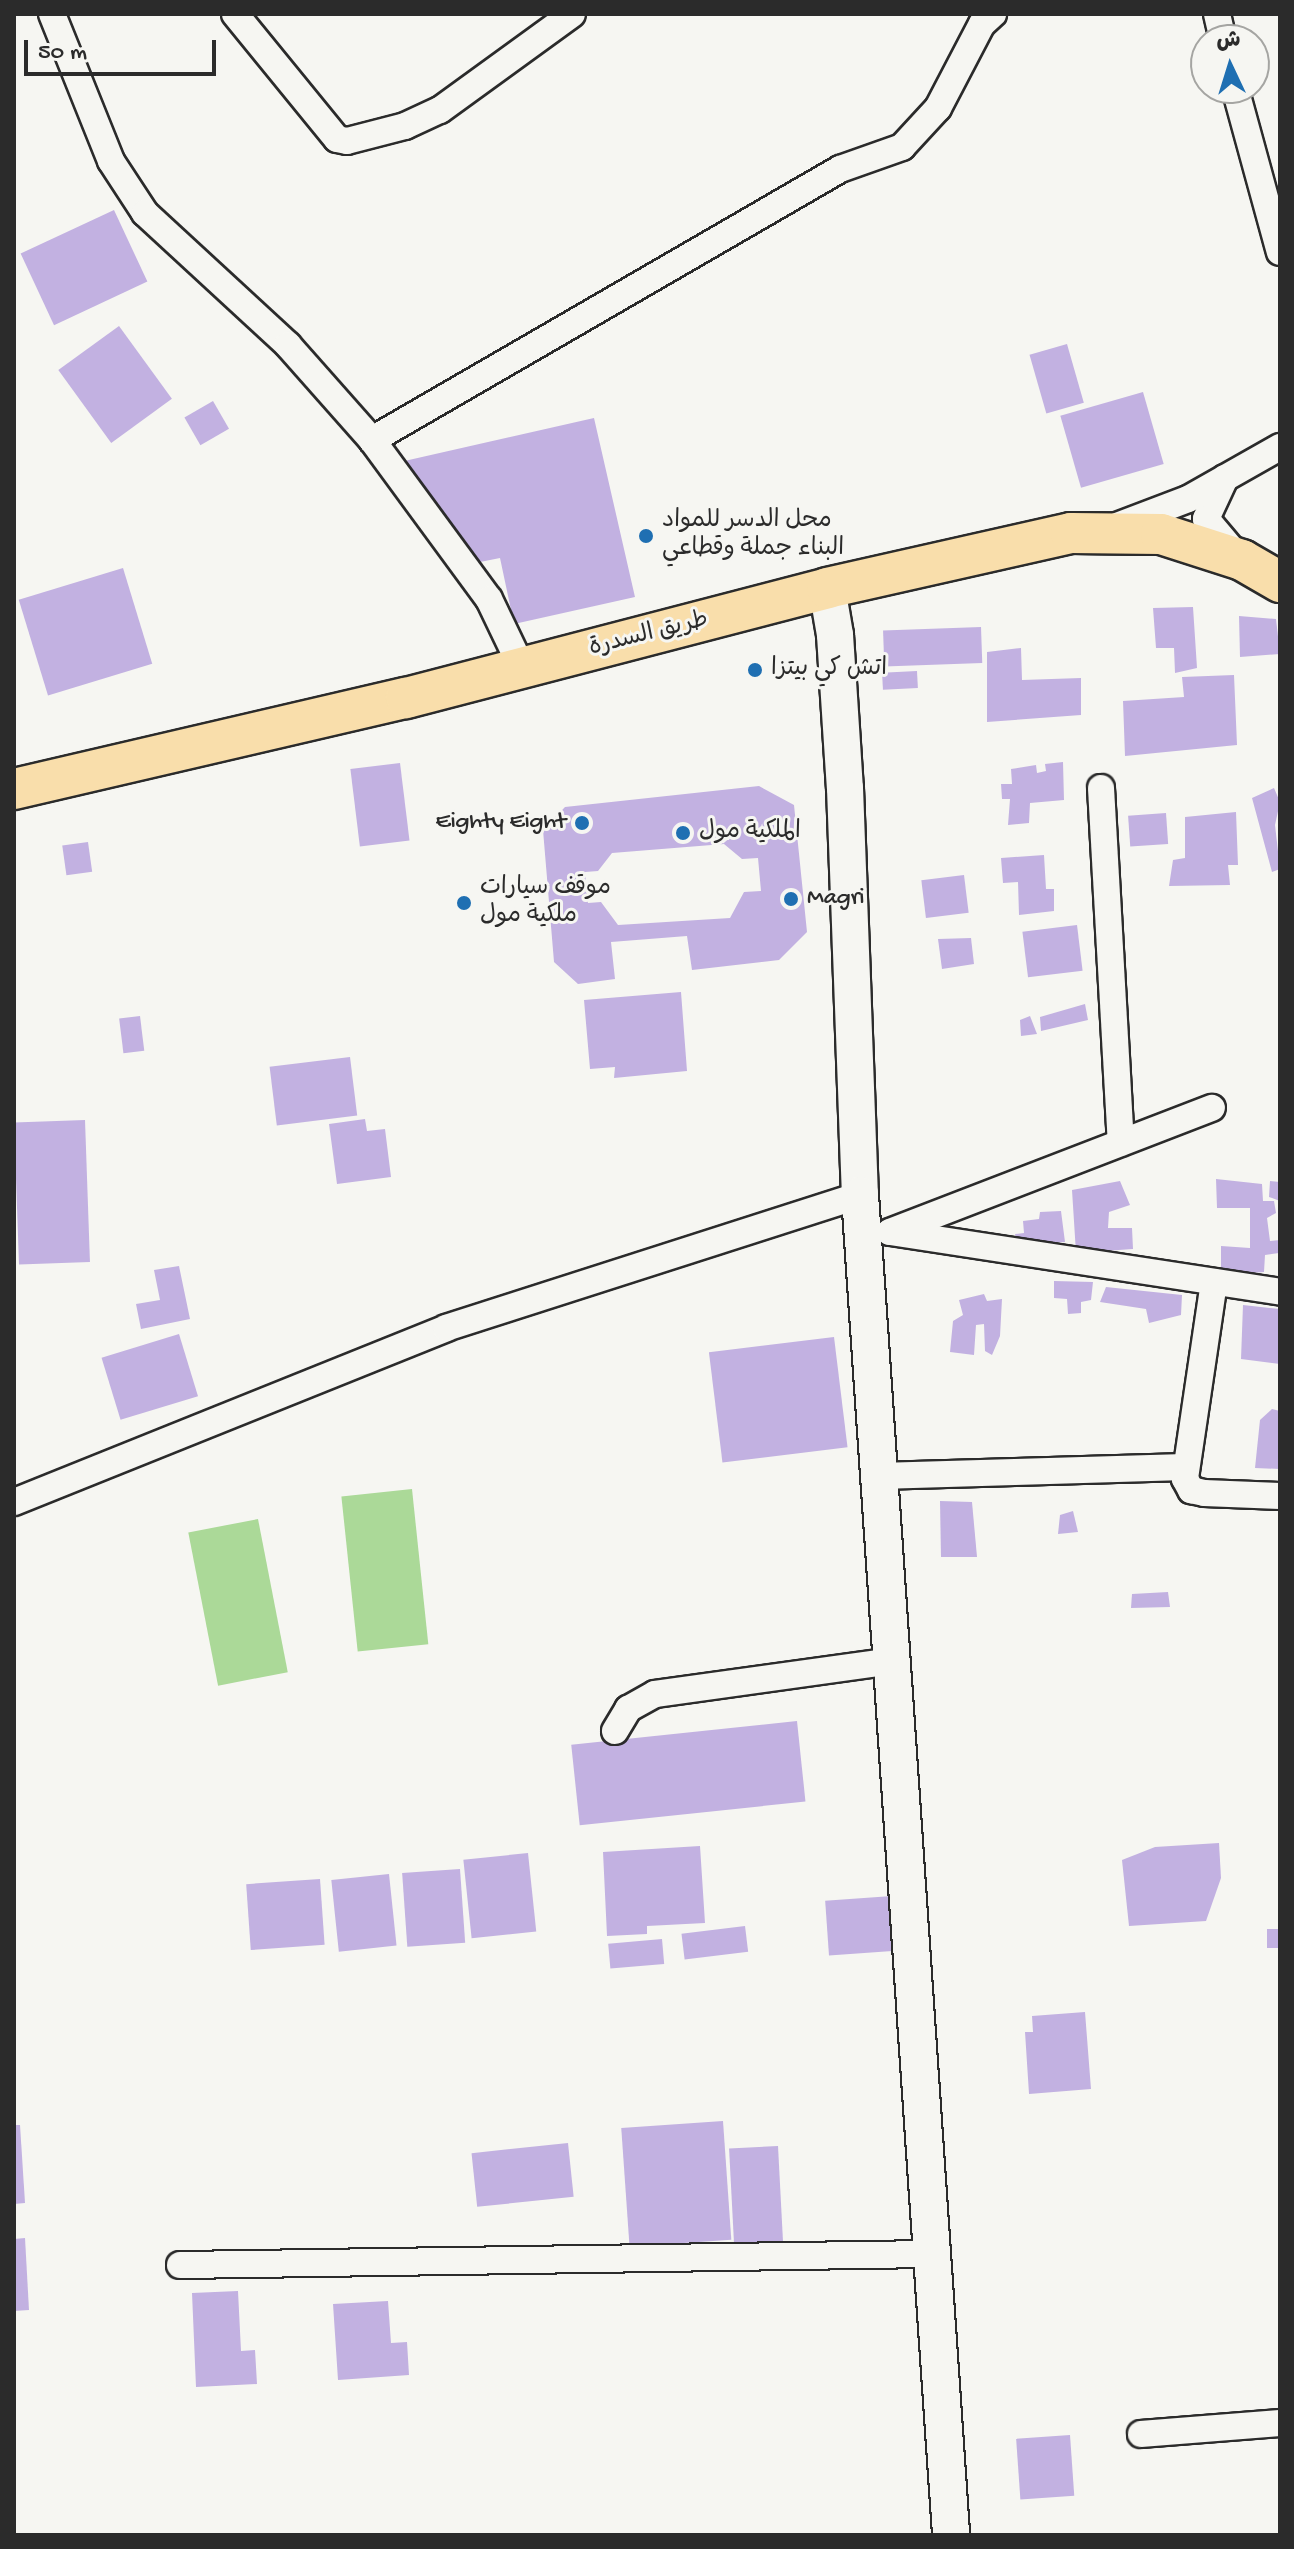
<!DOCTYPE html>
<meta charset="utf-8">
<style>
body{margin:0}
#map{position:relative;width:1294px;height:2549px;overflow:hidden;background:#f6f6f2;font-family:"Gochi Hand","Playpen Sans Arabic",sans-serif}
div>[style]{position:absolute}
.green>*{inset:0;background:#abd998;transform-origin:0 0}
.building>*{inset:0;background:#c2b1e1;transform-origin:0 0}
.roads{filter:drop-shadow(2px 0 #2b2b2b) drop-shadow(-2px 0 #2b2b2b) drop-shadow(0 2px #2b2b2b) drop-shadow(0 -2px #2b2b2b)}
.street>*{height:26px;margin:-13px;padding:0 13px;transform-origin:13px;border-radius:13px;background:#f6f6f2}
.secondary>*{height:36px;margin:-18px;padding:0 18px;transform-origin:18px;border-radius:18px;background:#f6f6f2}
.primary>*{height:40px;margin:-20px;padding:0 20px;transform-origin:20px;border-radius:20px;background:#f9deab}
.dots>*{width:22px;height:22px;translate:-50% -50%;box-sizing:border-box;border:4px solid #f6f6f2;border-radius:50%}
span{translate:-50% -50%;white-space:nowrap;text-align:center;line-height:1.15;-webkit-text-stroke:6px #f6f6f2;paint-order:stroke}
.poi-label{font-size:24px;color:#2b2b2b}
.left{translate:0 -50%;text-align:left}
.right{translate:-100% -50%;text-align:right}
.street-label{font-size:24px;color:#2b2b2b}
.frame{position:absolute;inset:0;border:16px solid #2b2b2b;pointer-events:none}
.north{position:absolute;left:1190px;top:24px;width:80px;height:80px;box-sizing:border-box;background:#f6f6f2;border:2px solid #a5a5a2;border-radius:50%;rotate:356deg;font-size:22px;font-weight:700;line-height:32px;text-align:center;color:#2b2b2b}
.north::after{content:'';display:block;margin:auto;width:28px;height:36px;background:#1f6fb2;clip-path:polygon(50% 0,100% 100%,50% 72%,0 100%)}
.scale{position:absolute;left:24px;top:40px;width:192px;height:36px;box-sizing:border-box;border:4px solid #2b2b2b;border-top:0;padding-left:10px;font-size:24px;line-height:28px;white-space:nowrap;color:#2b2b2b;-webkit-text-stroke:6px #f6f6f2;paint-order:stroke}
</style>
<div id="map">
<div class="green">
<div style="left:412px;top:1489px;width:156px;height:71px;rotate:84deg"></div>
<div style="left:258px;top:1519px;width:156px;height:71px;rotate:79deg"></div>
</div>
<div class="building">
<div style="left:114px;top:210px;width:79px;height:103px;rotate:65deg"></div>
<div style="left:119px;top:326px;width:90px;height:75px;rotate:54deg"></div>
<div style="left:1067px;top:344px;width:61px;height:39px;rotate:74deg"></div>
<div style="left:1143px;top:392px;width:75px;height:86px;rotate:74deg"></div>
<div style="left:213px;top:401px;width:32px;height:33px;rotate:60deg"></div>
<div style="clip-path:polygon(594px 418px,635px 597px,514px 624px,500px 558px,480px 562px,400px 462px)"></div>
<div style="left:123px;top:568px;width:100px;height:109px;rotate:73deg"></div>
<div style="clip-path:polygon(1193px 607px,1197px 668px,1175px 673px,1174px 648px,1156px 648px,1153px 608px)"></div>
<div style="clip-path:polygon(1239px 616px,1276px 619px,1280px 654px,1240px 657px)"></div>
<div style="left:981px;top:627px;width:36px;height:98px;rotate:88deg"></div>
<div style="clip-path:polygon(1021px 648px,1022px 680px,1081px 678px,1081px 715px,987px 722px,987px 652px)"></div>
<div style="left:917px;top:671px;width:17px;height:35px;rotate:87deg"></div>
<div style="clip-path:polygon(1234px 675px,1237px 745px,1125px 756px,1123px 701px,1184px 697px,1182px 677px)"></div>
<div style="clip-path:polygon(1063px 762px,1064px 800px,1030px 803px,1029px 823px,1008px 825px,1010px 799px,1002px 799px,1001px 784px,1012px 784px,1011px 769px,1036px 765px,1037px 773px,1046px 771px,1045px 764px)"></div>
<div style="left:400px;top:763px;width:78px;height:50px;rotate:83deg"></div>
<div style="clip-path:polygon(evenodd,759px 786px,794px 805px,807px 932px,779px 960px,692px 970px,687px 936px,611px 942px,615px 979px,578px 984px,554px 962px,543px 830px,565px 807px,759px 786px,724px 844px,742px 859px,758px 858px,761px 891px,744px 892px,730px 918px,618px 925px,601px 902px,588px 903px,585px 872px,598px 871px,612px 853px,724px 844px)"></div>
<div style="clip-path:polygon(1274px 788px,1280px 802px,1275px 825px,1280px 869px,1272px 872px,1252px 798px)"></div>
<div style="clip-path:polygon(1236px 812px,1238px 865px,1228px 865px,1230px 885px,1169px 886px,1173px 860px,1185px 858px,1185px 817px)"></div>
<div style="left:1166px;top:813px;width:31px;height:38px;rotate:86deg"></div>
<div style="left:88px;top:842px;width:30px;height:26px;rotate:82deg"></div>
<div style="clip-path:polygon(1044px 855px,1046px 889px,1054px 889px,1054px 911px,1019px 915px,1018px 882px,1003px 883px,1001px 858px)"></div>
<div style="left:964px;top:875px;width:38px;height:43px;rotate:83deg"></div>
<div style="left:1077px;top:925px;width:46px;height:55px;rotate:83deg"></div>
<div style="clip-path:polygon(971px 938px,974px 964px,942px 969px,938px 939px)"></div>
<div style="clip-path:polygon(681px 992px,687px 1071px,614px 1078px,615px 1067px,590px 1069px,584px 1000px)"></div>
<div style="clip-path:polygon(1085px 1004px,1088px 1020px,1041px 1031px,1040px 1017px)"></div>
<div style="left:140px;top:1016px;width:35px;height:21px;rotate:83deg"></div>
<div style="clip-path:polygon(1030px 1016px,1037px 1034px,1021px 1036px,1020px 1020px)"></div>
<div style="left:350px;top:1057px;width:59px;height:81px;rotate:83deg"></div>
<div style="clip-path:polygon(365px 1119px,367px 1131px,385px 1129px,391px 1177px,337px 1184px,329px 1124px)"></div>
<div style="left:85px;top:1120px;width:142px;height:71px;rotate:88deg"></div>
<div style="clip-path:polygon(1216px 1179px,1262px 1184px,1263px 1201px,1274px 1201px,1276px 1213px,1267px 1218px,1270px 1241px,1280px 1240px,1279px 1253px,1265px 1255px,1264px 1272px,1221px 1275px,1221px 1246px,1250px 1248px,1250px 1208px,1217px 1208px)"></div>
<div style="clip-path:polygon(1120px 1181px,1130px 1205px,1109px 1212px,1108px 1228px,1132px 1228px,1133px 1249px,1076px 1253px,1072px 1190px)"></div>
<div style="clip-path:polygon(1270px 1181px,1280px 1182px,1280px 1201px,1269px 1197px)"></div>
<div style="clip-path:polygon(1061px 1211px,1065px 1242px,1018px 1244px,1015px 1234px,1024px 1233px,1023px 1221px,1039px 1219px,1040px 1212px)"></div>
<div style="clip-path:polygon(179px 1266px,190px 1319px,141px 1329px,136px 1304px,160px 1300px,154px 1270px)"></div>
<div style="clip-path:polygon(1054px 1281px,1093px 1282px,1091px 1300px,1081px 1302px,1081px 1313px,1068px 1314px,1067px 1299px,1054px 1298px)"></div>
<div style="clip-path:polygon(1106px 1287px,1182px 1295px,1181px 1315px,1149px 1323px,1146px 1309px,1100px 1302px)"></div>
<div style="clip-path:polygon(984px 1294px,987px 1301px,1002px 1299px,1000px 1336px,992px 1355px,985px 1351px,984px 1324px,976px 1325px,974px 1355px,950px 1352px,953px 1321px,963px 1315px,959px 1300px)"></div>
<div style="clip-path:polygon(1243px 1305px,1280px 1309px,1280px 1364px,1241px 1359px)"></div>
<div style="left:179px;top:1334px;width:65px;height:81px;rotate:73deg"></div>
<div style="left:834px;top:1337px;width:111px;height:126px;rotate:83deg"></div>
<div style="clip-path:polygon(1272px 1409px,1280px 1411px,1280px 1469px,1255px 1468px,1260px 1420px)"></div>
<div style="clip-path:polygon(940px 1501px,972px 1502px,977px 1557px,941px 1557px)"></div>
<div style="clip-path:polygon(1073px 1511px,1078px 1532px,1058px 1534px,1060px 1515px)"></div>
<div style="clip-path:polygon(1168px 1592px,1170px 1607px,1131px 1608px,1132px 1594px)"></div>
<div style="left:797px;top:1721px;width:81px;height:227px;rotate:84deg"></div>
<div style="clip-path:polygon(1219px 1843px,1221px 1878px,1206px 1921px,1129px 1926px,1122px 1860px,1155px 1847px)"></div>
<div style="clip-path:polygon(700px 1846px,705px 1923px,647px 1926px,647px 1934px,607px 1936px,603px 1852px)"></div>
<div style="left:528px;top:1853px;width:79px;height:65px;rotate:84deg"></div>
<div style="left:460px;top:1869px;width:74px;height:58px;rotate:86deg"></div>
<div style="left:389px;top:1874px;width:72px;height:58px;rotate:84deg"></div>
<div style="left:320px;top:1879px;width:66px;height:74px;rotate:86deg"></div>
<div style="left:892px;top:1896px;width:55px;height:67px;rotate:86deg"></div>
<div style="left:745px;top:1926px;width:26px;height:64px;rotate:83deg"></div>
<div style="left:1267px;top:1929px;width:13px;height:19px"></div>
<div style="left:662px;top:1939px;width:25px;height:54px;rotate:85deg"></div>
<div style="clip-path:polygon(1085px 2012px,1091px 2089px,1029px 2094px,1025px 2032px,1033px 2032px,1032px 2016px)"></div>
<div style="left:723px;top:2121px;width:119px;height:102px;rotate:86deg"></div>
<div style="clip-path:polygon(14px 2125px,20px 2125px,25px 2203px,14px 2204px)"></div>
<div style="left:568px;top:2143px;width:54px;height:97px;rotate:84deg"></div>
<div style="left:778px;top:2146px;width:97px;height:49px;rotate:87deg"></div>
<div style="clip-path:polygon(25px 2238px,29px 2310px,14px 2311px,14px 2239px)"></div>
<div style="clip-path:polygon(238px 2291px,241px 2351px,255px 2350px,257px 2384px,196px 2387px,192px 2293px)"></div>
<div style="clip-path:polygon(388px 2301px,391px 2343px,407px 2342px,409px 2375px,338px 2380px,333px 2304px)"></div>
<div style="left:1070px;top:2435px;width:61px;height:54px;rotate:86deg"></div>
</div>
<div class="roads">
<div class="street">
<div style="left:52px;top:14px;width:158px;rotate:68.1deg"></div>
<div style="left:111px;top:161px;width:62px;rotate:56.8deg"></div>
<div style="left:145px;top:213px;width:195px;rotate:42.7deg"></div>
<div style="left:288px;top:345px;width:127px;rotate:48.5deg"></div>
<div style="left:372px;top:440px;width:197px;rotate:53.7deg"></div>
<div style="left:489px;top:599px;width:76px;rotate:64.4deg"></div>
<div style="left:235px;top:14px;width:161px;rotate:50.8deg"></div>
<div style="left:337px;top:139px;width:10px;rotate:11deg"></div>
<div style="left:347px;top:141px;width:60px;rotate:-14.5deg"></div>
<div style="left:405px;top:126px;width:38px;rotate:-25deg"></div>
<div style="left:440px;top:110px;width:163px;rotate:-36deg"></div>
<div style="left:1217px;top:14px;width:27px;rotate:77deg"></div>
<div style="left:1235px;top:88px;width:170px;rotate:74.7deg"></div>
<div style="left:372px;top:440px;width:541px;rotate:-30.07deg"></div>
<div style="left:840px;top:169px;width:66px;rotate:-19.5deg"></div>
<div style="left:902px;top:147px;width:53px;rotate:-47.3deg"></div>
<div style="left:938px;top:108px;width:95px;rotate:-62.4deg"></div>
<div style="left:982px;top:24px;width:15px;rotate:-42deg"></div>
<div style="left:1225px;top:478px;width:45px;rotate:114.9deg"></div>
<div style="left:1206px;top:519px;width:43px;rotate:49.7deg"></div>
<div style="left:1117px;top:526px;width:76px;rotate:-20.8deg"></div>
<div style="left:1188px;top:499px;width:106px;rotate:-29.5deg"></div>
<div style="left:1101px;top:788px;width:355px;rotate:86.8deg"></div>
<div style="left:890px;top:1232px;width:395px;rotate:8.7deg"></div>
<div style="left:890px;top:1232px;width:345px;rotate:-21.1deg"></div>
<div style="left:1214px;top:1282px;width:199px;rotate:98.4deg"></div>
<div style="left:1185px;top:1479px;width:13px;rotate:61deg"></div>
<div style="left:1191px;top:1490px;width:13px;rotate:13deg"></div>
<div style="left:1204px;top:1493px;width:76px;rotate:2.3deg"></div>
<div style="left:879px;top:1476px;width:306px;rotate:-1.7deg"></div>
<div style="left:14px;top:1502px;width:466px;rotate:-21.9deg"></div>
<div style="left:446px;top:1328px;width:435px;rotate:-17.8deg"></div>
<div style="left:615px;top:1731px;width:26px;rotate:-59deg"></div>
<div style="left:628px;top:1709px;width:31px;rotate:-29deg"></div>
<div style="left:655px;top:1694px;width:239px;rotate:-7.9deg"></div>
<div style="left:180px;top:2265px;width:751px;rotate:-0.84deg"></div>
<div style="left:1141px;top:2434px;width:139px;rotate:-4.5deg"></div>
</div>
<div class="secondary">
<div style="left:827px;top:588px;width:48px;rotate:80.3deg"></div>
<div style="left:835px;top:635px;width:153px;rotate:86.3deg"></div>
<div style="left:845px;top:788px;width:407px;rotate:87.9deg"></div>
<div style="left:860px;top:1195px;width:1343px;rotate:86.11deg"></div>
</div>
<div class="primary">
<div style="left:14px;top:789px;width:402px;rotate:-13.1deg"></div>
<div style="left:406px;top:698px;width:435px;rotate:-14.6deg"></div>
<div style="left:827px;top:588px;width:250px;rotate:-12.7deg"></div>
<div style="left:1071px;top:533px;width:90px;rotate:0.6deg"></div>
<div style="left:1161px;top:534px;width:85px;rotate:17.8deg"></div>
<div style="left:1242px;top:560px;width:44px;rotate:30.1deg"></div>
</div>
</div>
<div class="dots">
<div style="left:646px;top:536px;background:#1f6fb2"></div>
<div style="left:755px;top:670px;background:#1f6fb2"></div>
<div style="left:582px;top:823px;background:#1f6fb2"></div>
<div style="left:683px;top:833px;background:#1f6fb2"></div>
<div style="left:791px;top:899px;background:#1f6fb2"></div>
<div style="left:464px;top:903px;background:#1f6fb2"></div>
</div>
<div class="poi-label">
<span class="left" style="left:662px;top:536px">محل الدسر للمواد<br>البناء جملة وقطاعي</span>
<span class="left" style="left:771px;top:670px">اتش كي بيتزا</span>
<span class="right" style="left:566px;top:823px">Eighty Eight</span>
<span class="left" style="left:699px;top:833px">الملكية مول</span>
<span class="left" style="left:480px;top:903px">موقف سيارات<br>ملكية مول</span>
<span class="left" style="left:807px;top:899px">Magri</span>
</div>
<div class="street-label">
<span style="left:649px;top:635px;rotate:-14deg">طريق السدرة</span>
</div>
<div class="frame"></div>
<div class="north">ش</div>
<div class="scale">50 m</div>
</div>
